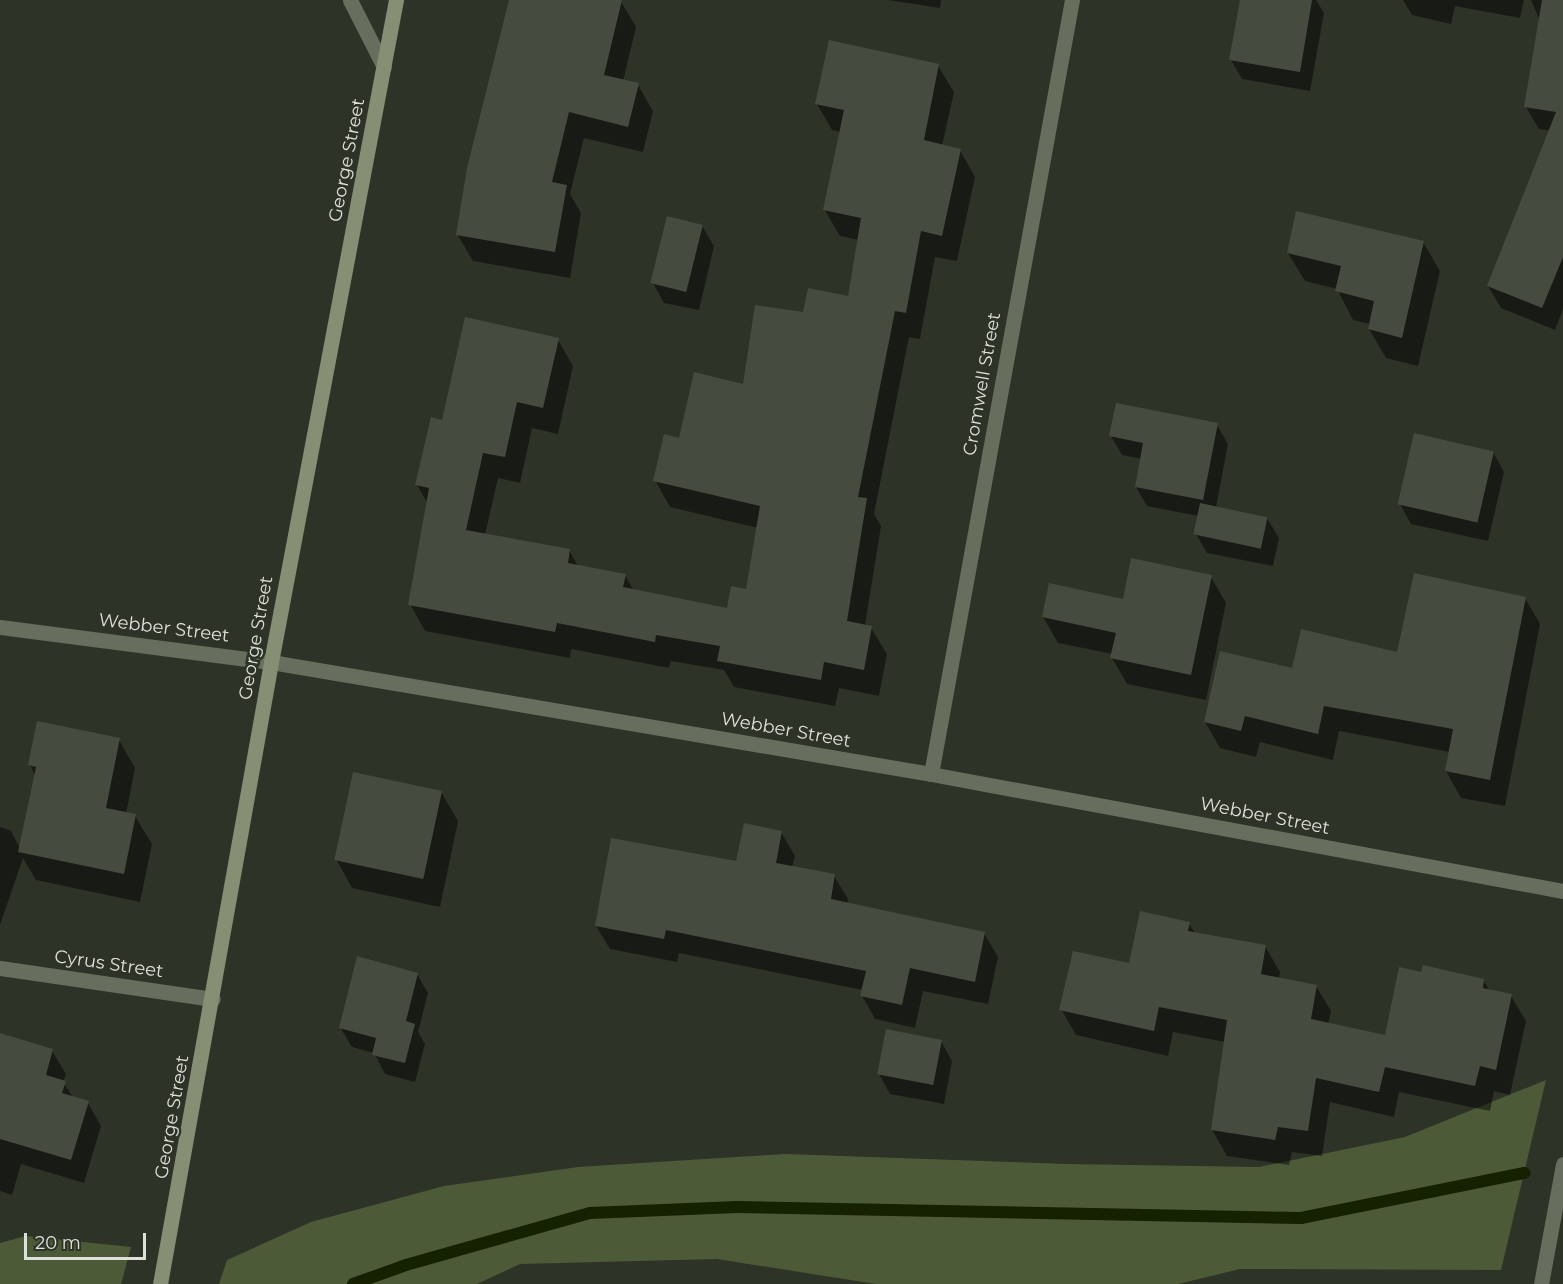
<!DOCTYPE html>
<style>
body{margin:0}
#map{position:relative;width:1563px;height:1284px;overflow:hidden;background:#2e3328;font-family:Montserrat,sans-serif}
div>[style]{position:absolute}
.green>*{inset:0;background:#4d5a38}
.shadow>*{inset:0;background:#0007}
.stream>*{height:12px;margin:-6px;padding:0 6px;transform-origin:6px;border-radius:6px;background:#152100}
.building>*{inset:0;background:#464b3f;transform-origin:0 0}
.minor>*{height:15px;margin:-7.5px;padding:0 7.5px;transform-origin:7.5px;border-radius:7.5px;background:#666e5d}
.tertiary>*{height:15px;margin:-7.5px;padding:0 7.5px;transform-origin:7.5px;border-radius:7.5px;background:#666e5d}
.secondary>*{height:15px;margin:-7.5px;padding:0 7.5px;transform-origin:7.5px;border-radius:7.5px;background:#848f74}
span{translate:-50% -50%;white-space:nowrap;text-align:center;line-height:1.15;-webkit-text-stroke:5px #2e3328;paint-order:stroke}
.street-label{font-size:18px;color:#dee1da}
.scale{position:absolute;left:24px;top:1233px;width:122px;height:27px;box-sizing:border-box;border:3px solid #dee1da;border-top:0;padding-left:8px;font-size:18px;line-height:21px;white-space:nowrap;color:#dee1da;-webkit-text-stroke:4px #2e3328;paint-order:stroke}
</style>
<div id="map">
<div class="green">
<div style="clip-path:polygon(1546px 1080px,1501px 1270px,1240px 1269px,1178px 1284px,876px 1284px,717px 1259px,520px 1264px,477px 1284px,219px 1284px,227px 1260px,311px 1222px,444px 1186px,578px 1167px,785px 1154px,1067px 1164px,1259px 1167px,1405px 1137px)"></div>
<div style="clip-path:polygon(26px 1236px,131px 1247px,121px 1284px,0 1284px,0 1243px)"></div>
</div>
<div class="shadow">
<div style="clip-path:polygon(511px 0,620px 0,636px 27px,623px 81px,638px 85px,653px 111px,643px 152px,584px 138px,570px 194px,581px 213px,570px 278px,473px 261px,457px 234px)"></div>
<div style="clip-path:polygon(888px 0,941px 0,940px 8px)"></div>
<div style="clip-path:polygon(1241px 0,1316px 0,1324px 13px,1310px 91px,1242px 79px,1231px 60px)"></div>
<div style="clip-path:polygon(1403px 0,1524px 0,1520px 18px,1455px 6px,1451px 24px,1412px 15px)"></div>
<div style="clip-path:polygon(1531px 0,1563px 0,1563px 309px,1555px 330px,1501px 308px,1488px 286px,1551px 131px,1539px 129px,1526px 107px,1540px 21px)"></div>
<div style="clip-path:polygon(938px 66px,954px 92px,942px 146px,960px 150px,975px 177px,957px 261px,935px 257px,920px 339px,909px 337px,874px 514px,881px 526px,865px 625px,871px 628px,887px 654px,879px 696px,839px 688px,835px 706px,734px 687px,724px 670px,671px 661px,669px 668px,571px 649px,570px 658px,425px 631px,410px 604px,428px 504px,417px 485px,443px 422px,558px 340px,573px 366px,558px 434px,532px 428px,520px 483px,498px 478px,485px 535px,569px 550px,578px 566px,625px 575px,634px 591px,728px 610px,747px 590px,758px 528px,670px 507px,655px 480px,680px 440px,744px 386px,805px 314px,849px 298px,859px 240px,840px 236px,824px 209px,841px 132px,832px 130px,817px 104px)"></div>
<div style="clip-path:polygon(702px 226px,714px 246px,699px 310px,664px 303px,653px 283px)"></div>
<div style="clip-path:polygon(1423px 242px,1440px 271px,1418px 366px,1386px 358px,1369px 329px,1370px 324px,1353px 320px,1337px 289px,1305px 281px,1288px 253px)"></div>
<div style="clip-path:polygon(1217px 425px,1228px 444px,1216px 508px,1267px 518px,1279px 538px,1273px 566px,1207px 553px,1196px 534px,1199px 516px,1147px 506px,1136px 487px,1142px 459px,1122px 455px,1111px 436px)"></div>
<div style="clip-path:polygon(1493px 452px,1504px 472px,1488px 541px,1411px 524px,1400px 504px)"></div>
<div style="clip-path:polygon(1211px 577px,1226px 603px,1206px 700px,1127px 684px,1112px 658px,1113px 654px,1058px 643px,1043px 617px,1124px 601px)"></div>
<div style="clip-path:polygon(1525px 598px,1540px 624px,1505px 806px,1461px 798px,1446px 771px,1450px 752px,1339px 731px,1333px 760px,1260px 742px,1256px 757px,1220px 748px,1205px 722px,1293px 670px,1398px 654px)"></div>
<div style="clip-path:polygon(119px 740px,135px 768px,126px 814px,135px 816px,152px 844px,140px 902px,36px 880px,23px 858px,0 925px,0 827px,11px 831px,20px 848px,35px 775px,30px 765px)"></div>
<div style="clip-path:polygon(441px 792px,458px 821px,440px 907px,352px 888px,336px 859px)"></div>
<div style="clip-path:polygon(781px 832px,795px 856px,792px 867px,834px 876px,848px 899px,847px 904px,984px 933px,998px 957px,988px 1004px,923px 991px,915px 1028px,875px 1019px,862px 996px,863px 990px,679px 953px,677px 962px,610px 949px,596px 926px,737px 863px)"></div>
<div style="clip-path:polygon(1189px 924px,1195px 933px,1265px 946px,1280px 972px,1279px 979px,1316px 986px,1331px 1011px,1328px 1024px,1386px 1037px,1422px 974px,1483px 980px,1490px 991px,1511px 996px,1526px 1021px,1510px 1095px,1494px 1091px,1490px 1111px,1399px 1092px,1394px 1117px,1330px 1102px,1322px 1156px,1292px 1152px,1289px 1165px,1227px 1156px,1212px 1130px,1225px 1042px,1173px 1032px,1168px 1056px,1076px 1035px,1061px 1009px)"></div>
<div style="clip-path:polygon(417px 974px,428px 993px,418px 1032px,425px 1044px,415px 1082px,385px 1074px,374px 1053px,352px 1047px,340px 1027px)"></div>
<div style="clip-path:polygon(0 1038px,52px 1051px,66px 1074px,63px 1082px,74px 1099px,88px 1103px,101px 1126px,84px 1183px,21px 1164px,12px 1195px,0 1191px)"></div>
<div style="clip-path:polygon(941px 1041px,952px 1061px,944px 1104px,890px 1094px,879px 1074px)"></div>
</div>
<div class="stream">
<div style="left:353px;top:1284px;width:56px;rotate:-19.7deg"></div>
<div style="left:406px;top:1265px;width:191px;rotate:-15.8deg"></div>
<div style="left:590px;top:1213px;width:147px;rotate:-2.3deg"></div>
<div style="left:737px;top:1207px;width:564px;rotate:1.12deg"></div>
<div style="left:1301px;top:1218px;width:228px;rotate:-11.4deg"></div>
</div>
<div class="building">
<div style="clip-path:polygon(509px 0,622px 0,604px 75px,639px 83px,628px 127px,569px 112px,552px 182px,567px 185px,555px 252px,456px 235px,467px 168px)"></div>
<div style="clip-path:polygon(1240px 0,1312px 0,1300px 72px,1229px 60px)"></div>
<div style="clip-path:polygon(1542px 0,1563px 0,1563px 257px,1542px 308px,1487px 286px,1556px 112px,1524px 107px)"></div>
<div style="clip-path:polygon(829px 40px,939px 64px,924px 140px,961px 149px,942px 236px,921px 231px,906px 313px,895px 311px,858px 497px,867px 498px,847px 621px,872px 626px,864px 670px,824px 662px,821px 680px,717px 661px,720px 646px,656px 635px,655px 642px,557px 623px,555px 632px,408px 605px,429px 488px,415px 485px,431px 417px,442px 420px,465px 317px,559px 338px,543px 408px,517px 402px,505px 457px,483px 453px,466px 530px,570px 549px,568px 563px,626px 574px,623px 587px,727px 608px,731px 586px,746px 589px,760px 506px,653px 481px,664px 434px,679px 438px,694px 372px,743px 384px,755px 305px,803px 312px,808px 288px,848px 296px,861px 218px,823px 210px,844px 110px,815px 104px)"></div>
<div style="clip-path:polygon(1296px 211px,1424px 241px,1402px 338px,1368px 329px,1374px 301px,1335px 291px,1341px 266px,1287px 253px)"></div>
<div style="left:667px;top:216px;width:37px;height:69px;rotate:14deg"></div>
<div style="clip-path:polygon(1116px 403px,1218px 423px,1203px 500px,1135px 487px,1143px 443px,1109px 436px)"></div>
<div style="left:1414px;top:433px;width:82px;height:73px;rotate:13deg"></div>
<div style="left:1200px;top:503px;width:69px;height:32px;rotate:12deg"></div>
<div style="clip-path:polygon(1131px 558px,1212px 575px,1191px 675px,1110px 658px,1116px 633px,1042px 617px,1049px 583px,1123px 599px)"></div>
<div style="clip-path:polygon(1414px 573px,1526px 597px,1490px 780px,1445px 771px,1453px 729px,1324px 706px,1318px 734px,1245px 716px,1241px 731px,1204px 722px,1220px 651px,1292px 668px,1301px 629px,1397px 652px)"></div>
<div style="clip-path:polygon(37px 721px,120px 738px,106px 808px,136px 814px,124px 874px,18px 852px,36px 767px,28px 765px)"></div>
<div style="left:353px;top:772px;width:91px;height:90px;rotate:12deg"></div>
<div style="clip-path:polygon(744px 823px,782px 831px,776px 863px,835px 874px,831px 899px,985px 932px,975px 982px,910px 968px,902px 1005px,860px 996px,866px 971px,666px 930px,664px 939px,595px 926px,611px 838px,736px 861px)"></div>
<div style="clip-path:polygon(1140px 911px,1190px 922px,1188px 931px,1266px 945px,1261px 974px,1317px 985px,1311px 1019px,1385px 1035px,1399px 967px,1421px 972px,1423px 965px,1484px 979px,1483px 988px,1512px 994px,1496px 1070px,1480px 1066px,1475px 1086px,1385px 1067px,1379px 1092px,1316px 1078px,1308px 1131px,1278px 1127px,1275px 1140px,1211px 1130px,1227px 1020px,1159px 1007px,1154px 1031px,1059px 1010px,1073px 951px,1129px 963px)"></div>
<div style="clip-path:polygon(357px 956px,418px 973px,406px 1021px,415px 1024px,405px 1063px,372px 1055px,376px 1038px,339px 1028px)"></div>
<div style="left:886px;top:1029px;width:57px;height:46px;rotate:11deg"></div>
<div style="clip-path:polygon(0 1033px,53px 1049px,46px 1075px,66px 1081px,62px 1093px,89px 1101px,71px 1160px,0 1139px)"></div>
</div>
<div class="minor">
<div style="left:350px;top:0;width:75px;rotate:63.1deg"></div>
<div style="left:271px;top:662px;width:669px;rotate:9.63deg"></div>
<div style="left:931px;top:774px;width:643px;rotate:10.49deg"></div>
<div style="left:931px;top:774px;width:787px;rotate:-79.68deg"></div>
<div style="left:0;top:968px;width:215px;rotate:8.3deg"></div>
<div style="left:1541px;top:1284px;width:122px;rotate:-79.6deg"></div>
</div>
<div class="tertiary">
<div style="left:0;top:627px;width:273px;rotate:7.4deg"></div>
</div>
<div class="secondary">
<div style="left:160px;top:1284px;width:632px;rotate:-79.88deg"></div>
<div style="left:271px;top:662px;width:674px;rotate:-79.31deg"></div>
</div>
<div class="street-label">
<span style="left:347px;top:160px;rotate:-79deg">George Street</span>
<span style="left:982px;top:384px;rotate:-80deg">Cromwell Street</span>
<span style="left:164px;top:628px;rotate:7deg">Webber Street</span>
<span style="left:256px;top:638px;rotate:-80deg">George Street</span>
<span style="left:786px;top:730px;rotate:10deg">Webber Street</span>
<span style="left:1265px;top:816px;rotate:11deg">Webber Street</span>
<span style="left:109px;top:964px;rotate:8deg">Cyrus Street</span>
<span style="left:172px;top:1117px;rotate:-80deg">George Street</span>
</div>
<div class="scale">20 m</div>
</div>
